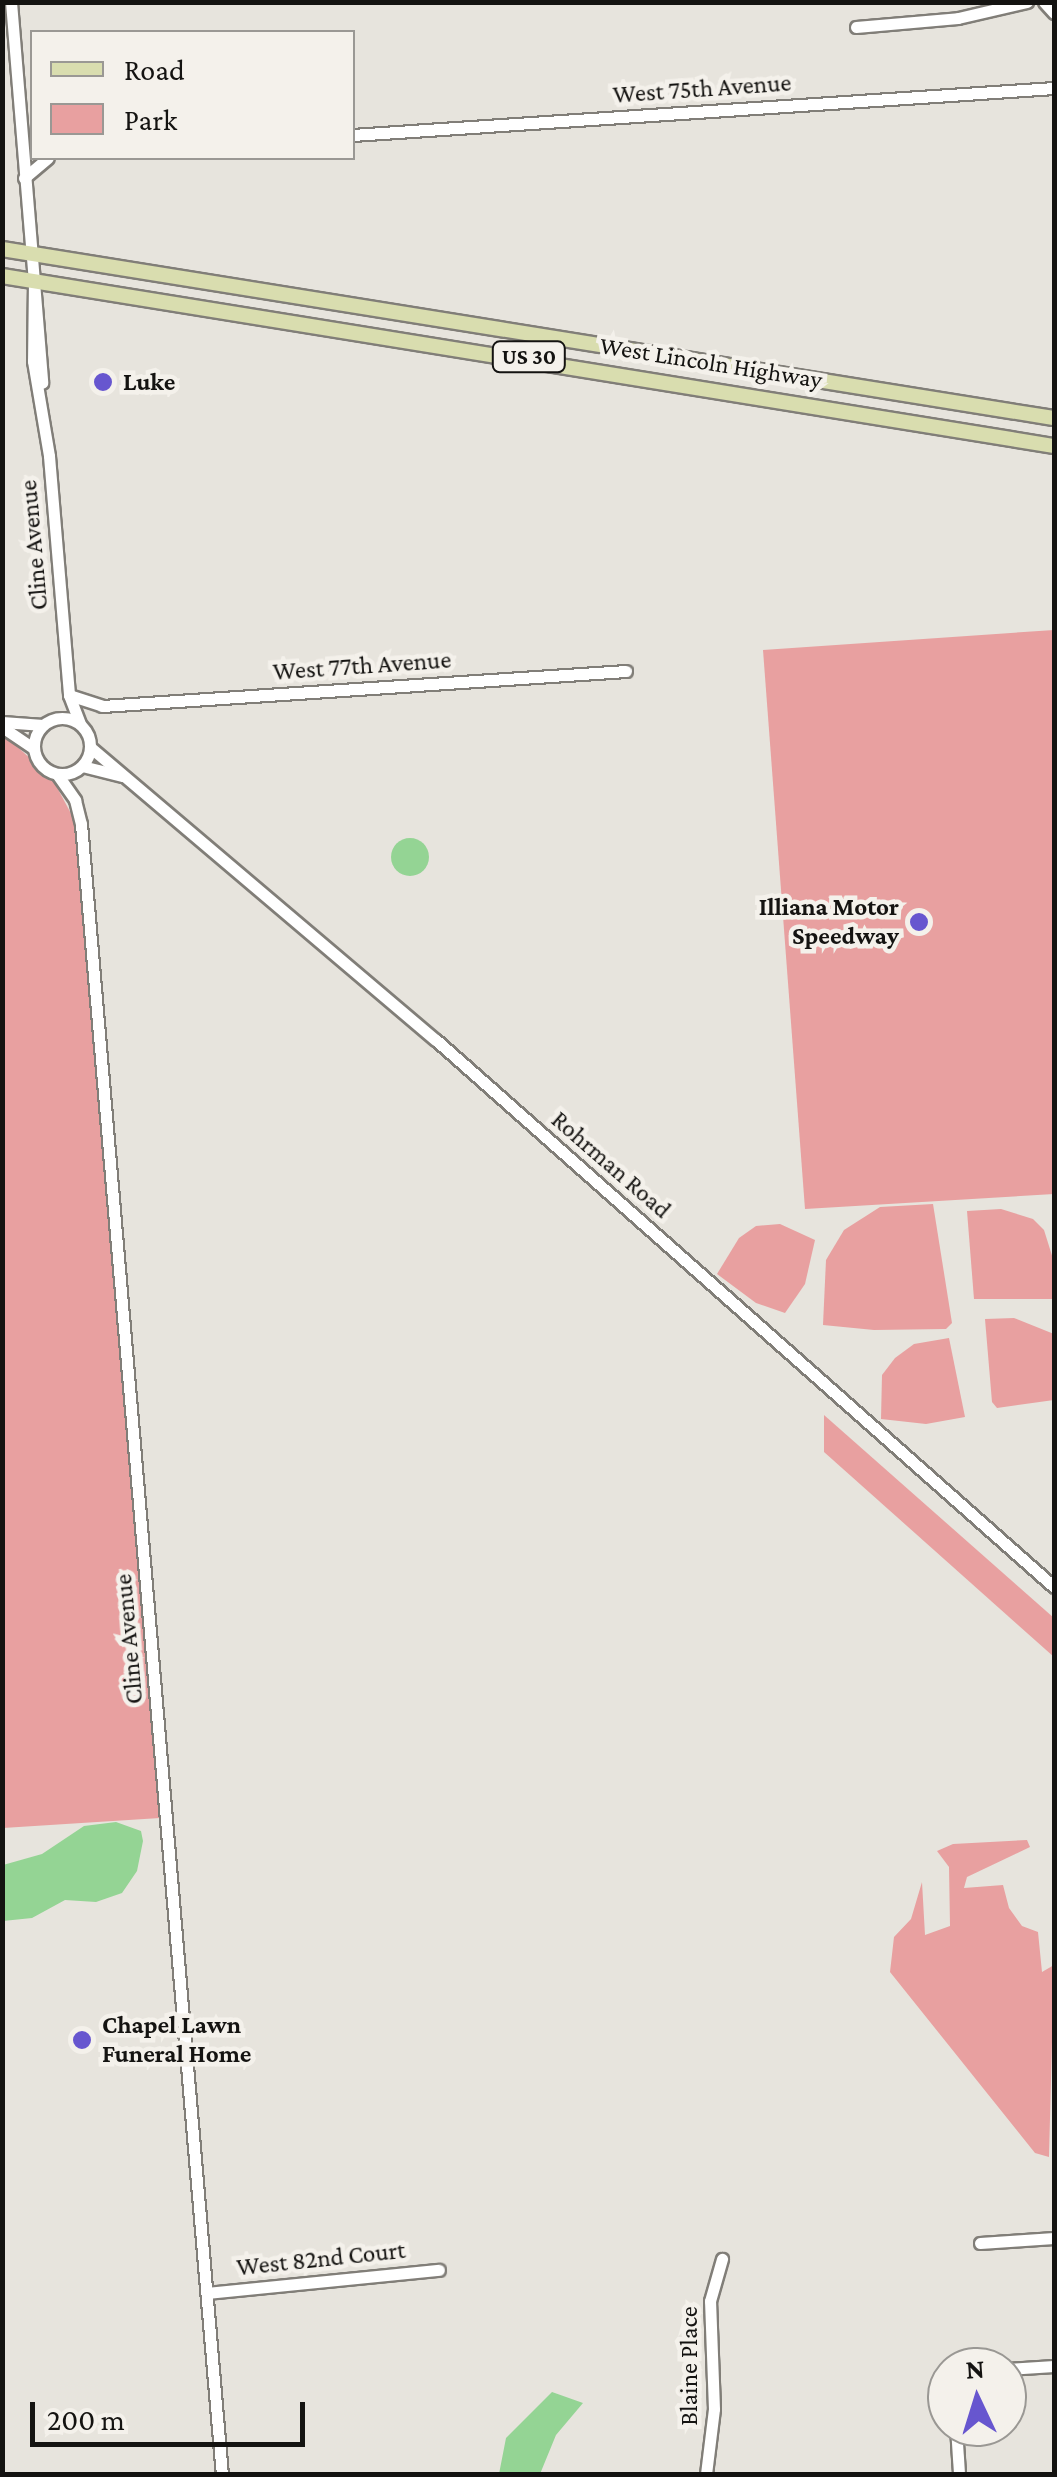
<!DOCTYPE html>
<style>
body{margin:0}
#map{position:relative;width:1057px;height:2477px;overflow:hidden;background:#e7e4dd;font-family:"Crimson Pro",serif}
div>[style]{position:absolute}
.green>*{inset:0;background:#e8a0a0}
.water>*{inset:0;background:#94d494}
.round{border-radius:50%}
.roads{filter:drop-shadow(2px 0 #817e78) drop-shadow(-2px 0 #817e78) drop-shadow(0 2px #817e78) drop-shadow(0 -2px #817e78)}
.minor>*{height:11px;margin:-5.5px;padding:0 5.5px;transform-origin:5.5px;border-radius:5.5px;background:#fff}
.minor>.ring{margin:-5.5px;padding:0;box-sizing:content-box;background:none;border:11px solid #fff;border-radius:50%}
.major>*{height:14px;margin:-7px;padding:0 7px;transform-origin:7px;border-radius:7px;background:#d9ddaf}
.dots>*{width:28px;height:28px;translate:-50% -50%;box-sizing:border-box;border:5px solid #f4f1eb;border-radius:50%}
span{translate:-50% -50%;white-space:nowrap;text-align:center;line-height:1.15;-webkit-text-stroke:9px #f4f1eb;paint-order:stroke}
.shield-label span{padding:2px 8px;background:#f4f1eb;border:2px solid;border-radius:8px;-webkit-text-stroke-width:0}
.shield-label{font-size:22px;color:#141311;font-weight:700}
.street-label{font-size:25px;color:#141311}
.poi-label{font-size:25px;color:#141311;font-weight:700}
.left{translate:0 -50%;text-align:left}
.right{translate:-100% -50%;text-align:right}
.frame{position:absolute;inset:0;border:5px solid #141311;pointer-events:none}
.legend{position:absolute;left:30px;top:30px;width:325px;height:130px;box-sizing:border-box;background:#f4f1eb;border:2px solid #9a9894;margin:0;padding:12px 18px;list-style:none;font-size:30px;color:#141311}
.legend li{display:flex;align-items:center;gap:20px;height:50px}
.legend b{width:50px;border:2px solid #9a9894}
.north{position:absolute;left:927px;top:2347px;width:100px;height:100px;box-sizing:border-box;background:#f4f1eb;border:2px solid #9a9894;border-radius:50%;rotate:356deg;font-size:28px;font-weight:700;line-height:40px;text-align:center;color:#141311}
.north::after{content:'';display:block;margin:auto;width:35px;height:45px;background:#6756cf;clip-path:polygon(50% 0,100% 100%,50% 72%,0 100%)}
.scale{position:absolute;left:30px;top:2402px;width:275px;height:45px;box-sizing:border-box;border:5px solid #141311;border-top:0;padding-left:12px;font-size:30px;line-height:35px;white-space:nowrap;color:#141311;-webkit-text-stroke:8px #f4f1eb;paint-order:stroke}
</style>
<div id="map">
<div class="green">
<div style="clip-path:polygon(1054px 630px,1054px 1194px,805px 1209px,763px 650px)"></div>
<div style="clip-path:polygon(2px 733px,52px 778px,75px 821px,160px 1818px,3px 1828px)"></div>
<div style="clip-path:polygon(933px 1204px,952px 1323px,946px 1329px,874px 1330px,823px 1325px,826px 1260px,844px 1230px,880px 1207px)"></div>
<div style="clip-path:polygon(1001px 1209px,1033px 1219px,1044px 1230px,1054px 1262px,1054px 1299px,974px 1299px,967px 1211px)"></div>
<div style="clip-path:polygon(780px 1224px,815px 1240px,805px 1284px,785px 1313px,756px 1303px,717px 1274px,739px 1238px,756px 1226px)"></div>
<div style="clip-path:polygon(1014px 1318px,1054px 1334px,1054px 1400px,997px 1408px,992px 1402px,985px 1319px)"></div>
<div style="clip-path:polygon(949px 1338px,965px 1417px,926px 1424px,881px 1419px,882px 1375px,895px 1358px,914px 1344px)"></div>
<div style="clip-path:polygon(824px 1415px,1054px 1618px,1054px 1657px,824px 1452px)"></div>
<div style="clip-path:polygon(1027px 1840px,1030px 1847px,967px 1877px,964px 1888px,1003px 1885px,1009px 1908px,1022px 1926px,1038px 1932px,1042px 1972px,1054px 1965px,1049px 2157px,1035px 2153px,890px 1972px,894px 1937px,911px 1919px,922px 1882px,925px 1935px,950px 1926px,949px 1867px,937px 1851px,953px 1844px)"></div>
</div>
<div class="water">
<div class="round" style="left:391px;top:838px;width:38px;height:38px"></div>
<div style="clip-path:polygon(116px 1822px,141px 1831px,143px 1841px,137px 1871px,122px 1893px,96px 1902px,65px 1900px,32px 1918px,3px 1921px,3px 1865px,42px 1854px,84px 1826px)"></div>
<div style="clip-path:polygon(552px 2392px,583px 2403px,556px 2435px,540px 2474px,499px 2474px,506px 2438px)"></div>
</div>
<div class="roads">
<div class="minor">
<div style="left:11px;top:2px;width:382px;rotate:85.3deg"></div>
<div style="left:1044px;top:2px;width:15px;rotate:48deg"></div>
<div style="left:856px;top:27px;width:102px;rotate:-5deg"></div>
<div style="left:958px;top:18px;width:71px;rotate:-13.1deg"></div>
<div style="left:352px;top:135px;width:704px;rotate:-3.83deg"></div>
<div style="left:24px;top:178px;width:31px;rotate:-40deg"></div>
<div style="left:34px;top:281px;width:80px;rotate:90.7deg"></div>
<div style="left:33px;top:361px;width:96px;rotate:80.4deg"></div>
<div style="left:49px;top:456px;width:240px;rotate:85.2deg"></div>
<div style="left:69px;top:695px;width:31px;rotate:69deg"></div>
<div style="left:69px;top:695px;width:35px;rotate:18deg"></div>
<div style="left:102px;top:706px;width:525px;rotate:-3.82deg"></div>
<div class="ring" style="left:34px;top:718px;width:45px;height:45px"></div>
<div style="left:2px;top:722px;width:41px;rotate:4.2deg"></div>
<div style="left:2px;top:727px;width:37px;rotate:34deg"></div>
<div style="left:90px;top:747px;width:453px;rotate:40.3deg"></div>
<div style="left:436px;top:1040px;width:825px;rotate:41.51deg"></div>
<div style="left:82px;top:766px;width:41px;rotate:14deg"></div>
<div style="left:57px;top:774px;width:32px;rotate:55deg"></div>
<div style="left:75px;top:800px;width:25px;rotate:76deg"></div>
<div style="left:81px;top:824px;width:1656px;rotate:85.12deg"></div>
<div style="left:980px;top:2243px;width:74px;rotate:-3.9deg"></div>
<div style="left:207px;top:2293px;width:233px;rotate:-5.7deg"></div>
<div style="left:1007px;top:2369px;width:47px;rotate:-3.7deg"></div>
<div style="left:956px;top:2427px;width:47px;rotate:86.3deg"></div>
<div style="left:706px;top:2474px;width:65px;rotate:-83deg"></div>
<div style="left:714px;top:2409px;width:108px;rotate:-92.1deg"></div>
<div style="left:710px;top:2301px;width:44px;rotate:-74.1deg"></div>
</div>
<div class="major">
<div style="left:2px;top:249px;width:1065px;rotate:9.13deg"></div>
<div style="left:2px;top:276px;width:1066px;rotate:9.18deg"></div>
</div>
</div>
<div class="dots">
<div style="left:103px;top:382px;background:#6756cf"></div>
<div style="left:919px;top:922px;background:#6756cf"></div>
<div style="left:82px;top:2040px;background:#6756cf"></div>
</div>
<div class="shield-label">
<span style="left:529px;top:357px">US 30</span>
</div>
<div class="street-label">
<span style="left:702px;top:89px;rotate:-4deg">West 75th Avenue</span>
<span style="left:711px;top:363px;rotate:9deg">West Lincoln Highway</span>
<span style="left:34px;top:545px;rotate:-95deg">Cline Avenue</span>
<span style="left:362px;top:666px;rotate:-4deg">West 77th Avenue</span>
<span style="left:611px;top:1165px;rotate:41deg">Rohrman Road</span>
<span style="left:129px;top:1639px;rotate:-95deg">Cline Avenue</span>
<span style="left:321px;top:2259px;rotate:-6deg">West 82nd Court</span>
<span style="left:689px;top:2366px;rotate:-90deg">Blaine Place</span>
</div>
<div class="poi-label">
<span class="left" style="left:123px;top:382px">Luke</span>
<span class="right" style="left:899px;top:922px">Illiana Motor<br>Speedway</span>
<span class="left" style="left:102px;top:2040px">Chapel Lawn<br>Funeral Home</span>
</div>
<div class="frame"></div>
<ul class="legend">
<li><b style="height:12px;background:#d9ddaf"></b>Road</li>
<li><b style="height:28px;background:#e8a0a0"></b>Park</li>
</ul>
<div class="north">N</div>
<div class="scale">200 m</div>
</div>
